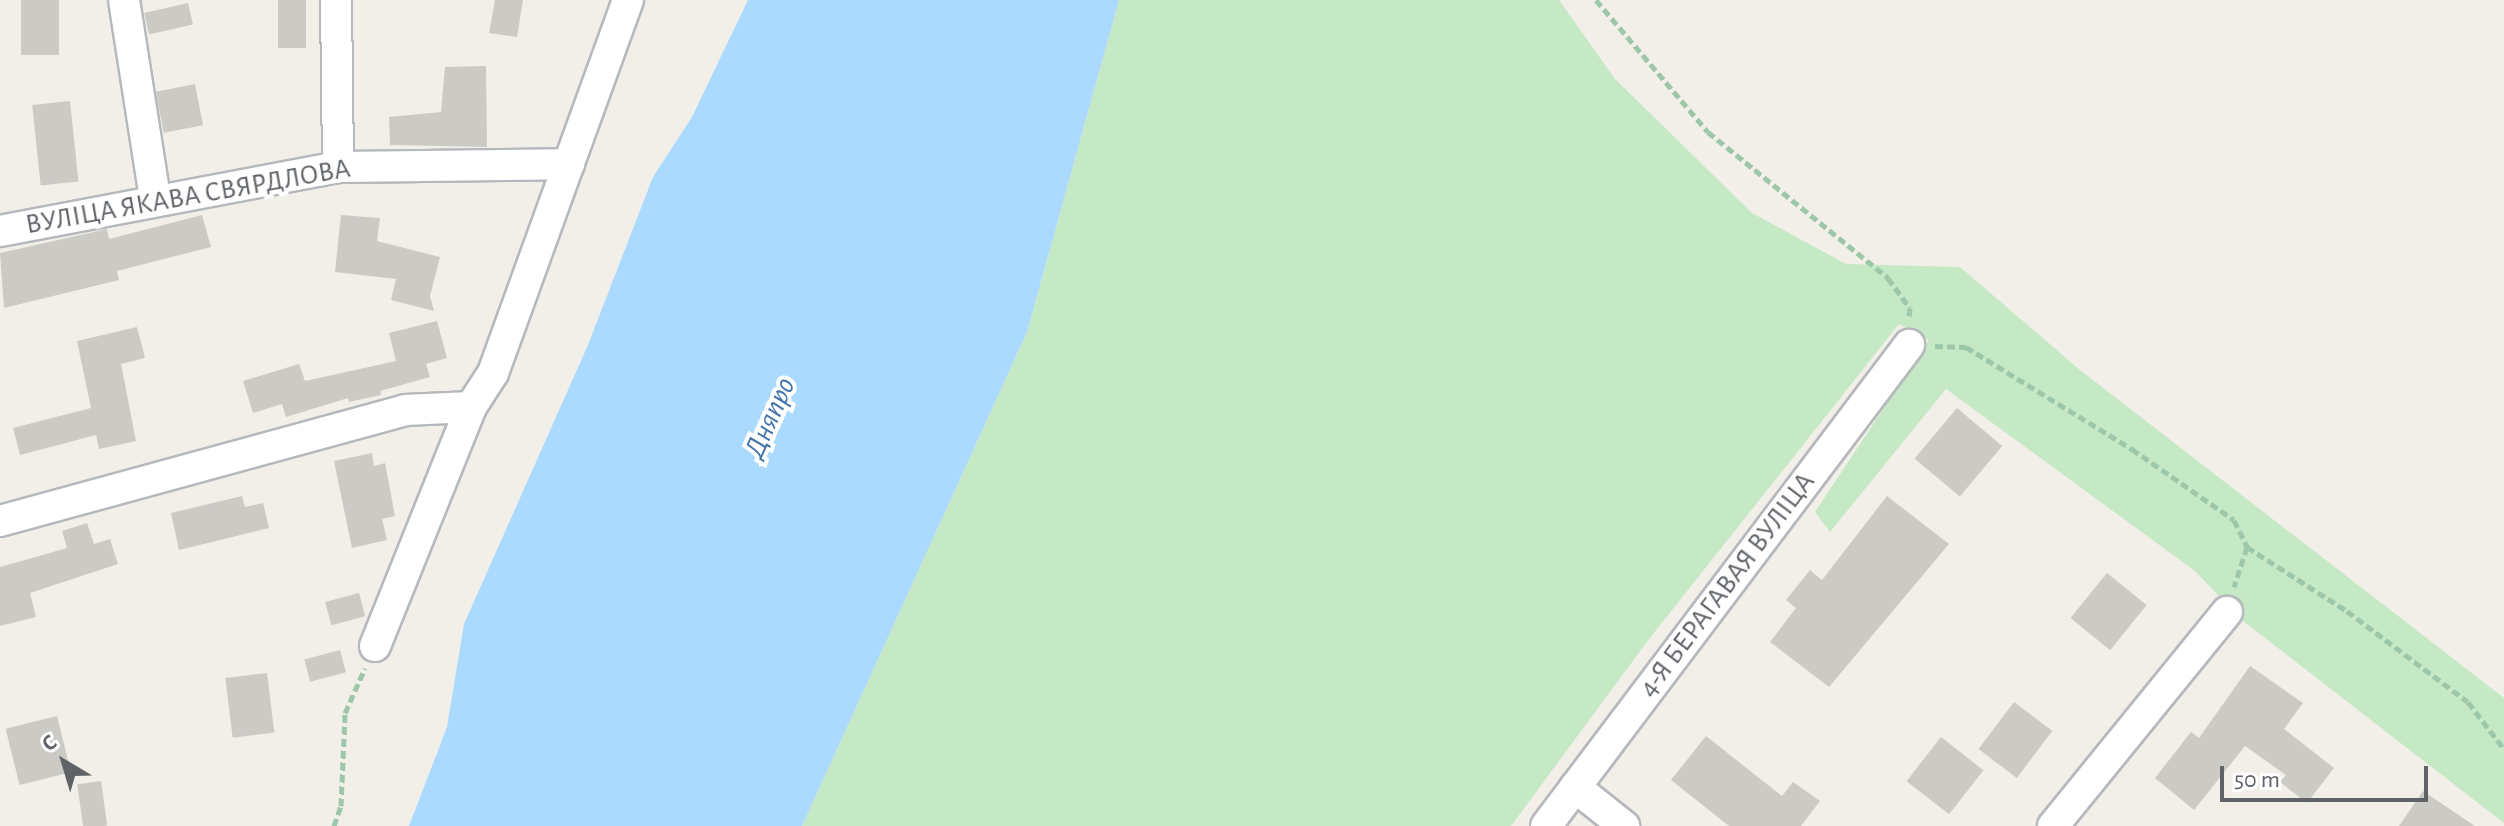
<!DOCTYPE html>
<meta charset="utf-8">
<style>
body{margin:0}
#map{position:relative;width:2504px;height:826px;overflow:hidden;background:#f1efe8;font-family:"Alegreya Sans",sans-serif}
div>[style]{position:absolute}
.green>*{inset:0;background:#c5e8c5}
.water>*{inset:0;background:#aadaff}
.building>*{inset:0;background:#cccac5;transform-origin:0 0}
.path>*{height:5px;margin-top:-2.5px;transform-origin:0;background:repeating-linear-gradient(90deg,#9cc7a9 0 8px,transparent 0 12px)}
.roads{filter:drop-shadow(2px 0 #b5b8bc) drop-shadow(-2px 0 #b5b8bc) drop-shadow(0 2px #b5b8bc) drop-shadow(0 -2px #b5b8bc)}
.street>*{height:30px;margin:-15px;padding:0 15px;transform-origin:15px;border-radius:15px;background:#fff}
span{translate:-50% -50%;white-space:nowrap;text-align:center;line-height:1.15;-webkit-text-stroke:8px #fff;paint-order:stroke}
.street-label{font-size:28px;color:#5f6368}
.water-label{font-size:30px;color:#4174aa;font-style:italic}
.north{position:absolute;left:24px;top:722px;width:80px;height:80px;-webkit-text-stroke:6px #fff;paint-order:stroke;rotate:322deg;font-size:22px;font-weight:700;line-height:32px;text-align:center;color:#5f6368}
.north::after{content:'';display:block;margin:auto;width:28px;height:36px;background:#5f6368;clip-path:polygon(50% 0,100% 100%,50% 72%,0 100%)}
.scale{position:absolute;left:2220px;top:766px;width:208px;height:36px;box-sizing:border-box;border:4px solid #5f6368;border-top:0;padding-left:10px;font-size:24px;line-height:28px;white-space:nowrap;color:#5f6368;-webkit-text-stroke:6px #fff;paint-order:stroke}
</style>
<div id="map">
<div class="green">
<div style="clip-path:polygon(1119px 0,1559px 0,1615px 79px,1752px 213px,1846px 264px,1960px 267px,2080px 370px,2504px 698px,2504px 823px,2243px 621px,2195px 571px,1946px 389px,1830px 532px,1815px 512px,1929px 340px,1899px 324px,1649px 639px,1511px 826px,802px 826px,1027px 332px)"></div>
</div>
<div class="water">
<div style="clip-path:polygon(748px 0,1119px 0,1027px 332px,802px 826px,409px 826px,447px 727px,464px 624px,588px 345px,653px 177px,692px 117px)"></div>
</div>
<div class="building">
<div style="left:21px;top:0;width:38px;height:55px"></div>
<div style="left:278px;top:0;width:28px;height:48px"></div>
<div style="clip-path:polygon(495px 0,523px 0,517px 37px,489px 33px)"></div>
<div style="left:188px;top:3px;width:22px;height:45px;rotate:77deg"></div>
<div style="clip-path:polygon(486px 66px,487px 147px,390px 145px,389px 117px,441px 112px,445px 67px)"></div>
<div style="left:195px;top:84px;width:42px;height:40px;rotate:79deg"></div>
<div style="left:70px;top:101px;width:81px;height:38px;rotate:84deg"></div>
<div style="clip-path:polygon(202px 215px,211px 247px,117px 271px,119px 280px,4px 308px,0 253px,107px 229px,109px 239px)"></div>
<div style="clip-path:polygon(341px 215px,380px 218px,377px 241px,440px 257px,430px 296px,434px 311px,391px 300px,396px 279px,335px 272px)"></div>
<div style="clip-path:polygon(437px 321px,447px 358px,426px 364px,430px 377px,380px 391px,381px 395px,349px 402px,348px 398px,286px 417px,282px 404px,253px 413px,243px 381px,299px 364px,305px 381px,396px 361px,389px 333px)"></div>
<div style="clip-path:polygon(137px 327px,145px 358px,121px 364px,136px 441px,99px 449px,96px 435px,20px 455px,13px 428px,91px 408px,77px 341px)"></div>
<div style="left:1957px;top:408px;width:59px;height:66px;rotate:40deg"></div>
<div style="clip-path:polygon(372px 453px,374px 466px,385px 463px,395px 516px,382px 519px,387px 540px,352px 548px,334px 461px)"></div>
<div style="clip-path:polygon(242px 496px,245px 507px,263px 503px,269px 528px,179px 550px,171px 513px)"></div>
<div style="clip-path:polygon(1887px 496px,1949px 544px,1829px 687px,1770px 642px,1796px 608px,1786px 600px,1810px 570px,1822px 580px)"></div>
<div style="clip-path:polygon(87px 523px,94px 544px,110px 539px,118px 564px,30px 593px,36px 617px,0 626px,0 567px,67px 548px,62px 531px)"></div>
<div style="left:2107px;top:573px;width:51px;height:58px;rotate:39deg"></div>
<div style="left:359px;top:593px;width:24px;height:35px;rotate:75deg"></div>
<div style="left:340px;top:650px;width:23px;height:37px;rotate:75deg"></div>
<div style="clip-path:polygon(2250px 666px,2303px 703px,2284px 729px,2334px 768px,2307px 803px,2280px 782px,2286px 775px,2245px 746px,2194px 810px,2155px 778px,2191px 732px,2199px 738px)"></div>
<div style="left:267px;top:673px;width:60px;height:42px;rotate:83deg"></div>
<div style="left:2014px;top:702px;width:48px;height:59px;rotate:37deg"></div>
<div style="left:57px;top:716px;width:58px;height:53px;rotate:76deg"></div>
<div style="clip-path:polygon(1706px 736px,1782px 796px,1793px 782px,1820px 801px,1801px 826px,1729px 826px,1671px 780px)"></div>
<div style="left:1941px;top:737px;width:54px;height:56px;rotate:38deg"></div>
<div style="left:101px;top:781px;width:45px;height:24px;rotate:82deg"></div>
<div style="clip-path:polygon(2423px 791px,2475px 826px,2399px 826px)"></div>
</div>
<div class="path">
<div style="left:1596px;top:0;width:173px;rotate:49.7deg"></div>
<div style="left:1708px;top:132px;width:232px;rotate:39deg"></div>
<div style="left:1888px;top:278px;width:37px;rotate:54deg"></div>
<div style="left:1910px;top:308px;width:9px;rotate:96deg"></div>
<div style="left:1935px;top:346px;width:31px;rotate:2deg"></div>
<div style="left:1966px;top:347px;width:195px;rotate:31.6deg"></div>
<div style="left:2132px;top:449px;width:124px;rotate:34.8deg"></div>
<div style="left:2234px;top:520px;width:30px;rotate:64deg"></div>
<div style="left:2247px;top:547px;width:42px;rotate:108deg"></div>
<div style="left:2247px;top:547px;width:119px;rotate:32.6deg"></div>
<div style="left:2347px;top:611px;width:151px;rotate:36.9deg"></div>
<div style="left:2468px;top:702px;width:59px;rotate:52.5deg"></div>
<div style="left:334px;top:826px;width:21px;rotate:-71deg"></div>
<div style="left:341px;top:806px;width:93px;rotate:-87.5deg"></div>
<div style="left:345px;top:713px;width:49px;rotate:-66deg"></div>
</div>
<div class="roads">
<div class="street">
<div style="left:124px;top:0;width:201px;rotate:81.1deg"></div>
<div style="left:336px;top:0;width:167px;rotate:89.3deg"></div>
<div style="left:0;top:231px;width:344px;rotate:-10.7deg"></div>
<div style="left:338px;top:167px;width:231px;rotate:-0.7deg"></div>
<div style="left:0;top:521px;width:420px;rotate:-15.3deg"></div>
<div style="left:405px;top:410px;width:66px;rotate:-2.6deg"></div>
<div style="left:375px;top:646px;width:258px;rotate:-68.1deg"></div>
<div style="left:471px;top:407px;width:40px;rotate:-57.1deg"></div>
<div style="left:493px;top:373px;width:397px;rotate:-70.1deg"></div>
<div style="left:1575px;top:787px;width:63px;rotate:38.5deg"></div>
<div style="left:1546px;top:826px;width:603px;rotate:-52.96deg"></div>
<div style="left:2053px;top:826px;width:276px;rotate:-50.9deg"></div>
</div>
</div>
<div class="street-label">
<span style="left:188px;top:197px;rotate:-10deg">ВУЛІЦА ЯКАВА СВЯРДЛОВА</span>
<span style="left:1727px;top:585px;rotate:-53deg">4-Я БЕРАГАВАЯ ВУЛІЦА</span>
</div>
<div class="water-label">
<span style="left:770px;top:418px;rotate:-66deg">Дняпро</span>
</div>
<div class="north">С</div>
<div class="scale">50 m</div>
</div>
